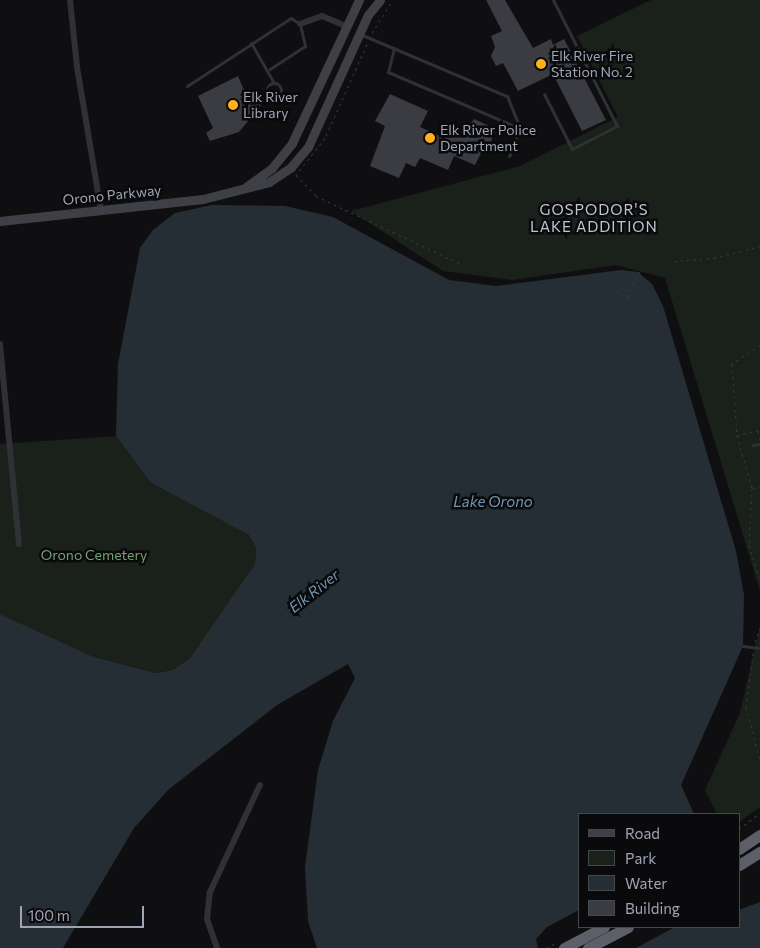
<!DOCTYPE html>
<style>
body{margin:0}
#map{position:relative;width:760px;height:948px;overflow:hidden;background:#0f0f11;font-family:Commissioner,sans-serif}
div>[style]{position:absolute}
.green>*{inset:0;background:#19211a}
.water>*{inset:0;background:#252e35}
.building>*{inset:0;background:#3b3c41}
.path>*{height:1px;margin-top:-0.5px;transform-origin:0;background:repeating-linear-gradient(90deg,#36383d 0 2.5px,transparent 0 6.5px)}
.lane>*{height:3px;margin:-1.5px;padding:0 1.5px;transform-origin:1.5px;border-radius:1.5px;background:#303136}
.lane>.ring{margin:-1.5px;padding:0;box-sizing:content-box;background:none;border:3px solid #303136;border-radius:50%}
.street>*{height:6px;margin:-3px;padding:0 3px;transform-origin:3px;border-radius:3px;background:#303136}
.secondary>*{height:9px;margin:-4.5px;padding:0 4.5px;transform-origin:4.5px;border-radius:4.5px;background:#3e4046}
.highway>*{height:11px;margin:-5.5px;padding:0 5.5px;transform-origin:5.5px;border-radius:5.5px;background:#5c5f67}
.dots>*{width:14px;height:14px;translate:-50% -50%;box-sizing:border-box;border:2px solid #0a0a0c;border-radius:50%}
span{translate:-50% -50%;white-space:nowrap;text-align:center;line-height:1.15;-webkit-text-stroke:5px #0a0a0c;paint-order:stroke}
.poi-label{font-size:14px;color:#9fa5b3}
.left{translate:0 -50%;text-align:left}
.street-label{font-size:14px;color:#9fa5b3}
.park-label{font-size:14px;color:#74a076}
.neighbourhood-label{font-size:15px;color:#c0c4cf;letter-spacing:1px}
.water-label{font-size:15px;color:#7294b2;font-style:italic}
.legend{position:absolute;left:578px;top:813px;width:162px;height:115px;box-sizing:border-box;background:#0a0a0c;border:1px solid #46484f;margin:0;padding:6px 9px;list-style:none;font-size:15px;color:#9fa5b3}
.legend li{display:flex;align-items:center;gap:10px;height:25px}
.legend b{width:25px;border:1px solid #46484f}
.scale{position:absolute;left:20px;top:906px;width:124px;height:22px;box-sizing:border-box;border:2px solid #9fa5b3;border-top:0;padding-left:6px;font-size:15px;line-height:18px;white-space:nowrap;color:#9fa5b3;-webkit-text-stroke:4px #0a0a0c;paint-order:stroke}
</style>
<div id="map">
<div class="green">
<div style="clip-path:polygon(651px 0,760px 0,760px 591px,665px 278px,616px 265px,512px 280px,443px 271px,351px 211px,520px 166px,618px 117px,577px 36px)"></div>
<div style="clip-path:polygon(116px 436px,151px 483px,249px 535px,256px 548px,255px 564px,242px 585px,190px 658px,173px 670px,156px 673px,94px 657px,0 614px,0 444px)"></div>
<div style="clip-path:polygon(760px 626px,760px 807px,739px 822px,739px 814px,717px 814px,705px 790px,740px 713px)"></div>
</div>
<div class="water">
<div style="clip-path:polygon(212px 205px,285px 206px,333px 217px,449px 280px,496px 286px,621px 270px,638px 272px,652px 284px,663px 306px,736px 551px,744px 595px,743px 646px,681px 785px,694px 814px,579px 814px,579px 910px,547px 927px,536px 939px,538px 948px,317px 948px,308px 921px,305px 867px,318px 770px,333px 721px,355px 678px,348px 664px,277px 705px,168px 790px,134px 828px,63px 948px,0 948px,0 614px,94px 657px,156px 673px,173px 670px,190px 658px,255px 564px,256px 548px,249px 535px,151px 483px,116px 436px,118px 364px,140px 248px,153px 230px,175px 213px)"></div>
<div style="clip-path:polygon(760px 902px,760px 948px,636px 948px,675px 927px,739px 927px,739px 910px)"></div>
</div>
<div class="building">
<div style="clip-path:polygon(486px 0,505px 0,533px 48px,551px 39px,553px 45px,564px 39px,606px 120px,582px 131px,553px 74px,518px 91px,503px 63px,496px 66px,491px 56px,495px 47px,491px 36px,502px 31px)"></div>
<div style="clip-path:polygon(238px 76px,244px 90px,258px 93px,261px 105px,239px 132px,210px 141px,206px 133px,213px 128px,198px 96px)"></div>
<div style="clip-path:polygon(390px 94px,428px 111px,420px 127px,442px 137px,446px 128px,462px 135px,474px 119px,496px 129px,486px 153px,482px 151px,475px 165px,454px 156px,448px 170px,420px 158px,415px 167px,406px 163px,399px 178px,370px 166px,385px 126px,375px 121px)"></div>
</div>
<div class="path">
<div style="left:372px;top:33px;width:39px;rotate:-58deg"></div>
<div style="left:367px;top:44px;width:103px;rotate:114.1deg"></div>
<div style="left:325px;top:138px;width:47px;rotate:128.1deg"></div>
<div style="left:296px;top:175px;width:29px;rotate:46deg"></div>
<div style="left:316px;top:196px;width:158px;rotate:25.1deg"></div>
<div style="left:674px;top:261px;width:40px;rotate:-4.3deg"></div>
<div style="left:714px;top:258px;width:48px;rotate:-14.6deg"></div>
<div style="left:617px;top:291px;width:21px;rotate:31deg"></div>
<div style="left:627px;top:297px;width:33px;rotate:-63deg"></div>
<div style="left:760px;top:345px;width:34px;rotate:146deg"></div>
<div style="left:732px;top:364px;width:71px;rotate:86deg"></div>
<div style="left:737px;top:435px;width:55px;rotate:74.2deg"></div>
<div style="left:752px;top:488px;width:57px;rotate:93deg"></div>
<div style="left:749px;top:545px;width:37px;rotate:73deg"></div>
<div style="left:758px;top:431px;width:8px;rotate:76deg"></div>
<div style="left:737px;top:435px;width:24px;rotate:-12deg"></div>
<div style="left:753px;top:488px;width:7px;rotate:-8deg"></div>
<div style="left:755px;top:642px;width:15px;rotate:-70deg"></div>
<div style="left:753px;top:653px;width:53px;rotate:97.5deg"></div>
<div style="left:746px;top:706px;width:57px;rotate:75.7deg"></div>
<div style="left:739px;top:829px;width:26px;rotate:-37deg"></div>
<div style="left:546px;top:948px;width:11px;rotate:-27deg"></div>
</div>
<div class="lane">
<div style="left:360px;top:34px;width:160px;rotate:22.9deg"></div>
<div style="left:507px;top:96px;width:35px;rotate:68deg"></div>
<div style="left:520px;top:129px;width:29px;rotate:112deg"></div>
<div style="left:251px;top:43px;width:46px;rotate:60.1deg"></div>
<div style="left:394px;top:48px;width:25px;rotate:104deg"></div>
<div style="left:388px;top:72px;width:142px;rotate:23.1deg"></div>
<div class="ring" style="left:267px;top:83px;width:11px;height:11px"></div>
<div style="left:187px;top:86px;width:124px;rotate:-33.2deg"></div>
<div style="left:291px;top:18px;width:11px;rotate:34deg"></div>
<div style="left:300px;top:24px;width:23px;rotate:77deg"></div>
<div style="left:305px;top:46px;width:42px;rotate:146.7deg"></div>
<div style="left:544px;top:94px;width:62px;rotate:63deg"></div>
<div style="left:572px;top:149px;width:51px;rotate:-27.1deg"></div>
<div style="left:617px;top:126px;width:141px;rotate:-116.9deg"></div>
<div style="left:753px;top:445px;width:7px;rotate:-8deg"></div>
<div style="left:743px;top:646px;width:17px;rotate:7deg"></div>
</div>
<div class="street">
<div style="left:70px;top:0;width:67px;rotate:84deg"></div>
<div style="left:77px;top:67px;width:145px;rotate:80.5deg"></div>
<div style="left:300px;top:24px;width:23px;rotate:-20deg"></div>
<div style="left:322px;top:16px;width:25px;rotate:23deg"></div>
<div style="left:0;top:344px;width:201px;rotate:84.6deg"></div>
<div style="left:217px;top:948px;width:31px;rotate:-109deg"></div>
<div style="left:207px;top:919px;width:27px;rotate:-84deg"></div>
<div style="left:210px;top:892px;width:118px;rotate:-65deg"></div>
</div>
<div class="secondary">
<div style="left:246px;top:187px;width:32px;rotate:-36deg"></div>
<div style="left:272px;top:168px;width:32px;rotate:-51deg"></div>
<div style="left:292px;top:143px;width:158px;rotate:-64.9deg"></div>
<div style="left:0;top:221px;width:204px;rotate:-6.2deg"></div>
<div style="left:203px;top:199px;width:68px;rotate:-14.4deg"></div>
<div style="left:269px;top:182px;width:27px;rotate:-34deg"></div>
<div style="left:291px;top:167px;width:26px;rotate:-50deg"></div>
<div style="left:308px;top:147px;width:145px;rotate:-65.6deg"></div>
<div style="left:368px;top:15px;width:19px;rotate:-51deg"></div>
</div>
<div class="highway">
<div style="left:739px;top:849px;width:25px;rotate:-34deg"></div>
<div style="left:739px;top:865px;width:25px;rotate:-32deg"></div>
<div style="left:564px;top:948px;width:45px;rotate:-27.7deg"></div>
<div style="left:588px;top:948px;width:45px;rotate:-27.7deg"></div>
</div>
<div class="dots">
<div style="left:541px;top:64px;background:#ffb119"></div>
<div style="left:233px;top:105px;background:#ffb119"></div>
<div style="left:430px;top:138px;background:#ffb119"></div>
</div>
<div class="poi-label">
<span class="left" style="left:551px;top:64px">Elk River Fire<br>Station No. 2</span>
<span class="left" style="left:243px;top:105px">Elk River<br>Library</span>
<span class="left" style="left:440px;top:138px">Elk River Police<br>Department</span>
</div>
<div class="street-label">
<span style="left:112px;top:195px;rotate:-6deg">Orono Parkway</span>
</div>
<div class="park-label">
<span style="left:94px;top:555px">Orono Cemetery</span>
</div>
<div class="neighbourhood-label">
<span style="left:594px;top:218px">GOSPODOR'S<br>LAKE ADDITION</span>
</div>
<div class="water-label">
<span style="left:493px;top:502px">Lake Orono</span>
<span style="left:314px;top:591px;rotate:-38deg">Elk River</span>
</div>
<ul class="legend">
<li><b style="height:6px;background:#3e4046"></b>Road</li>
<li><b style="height:14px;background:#19211a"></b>Park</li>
<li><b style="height:14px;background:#252e35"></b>Water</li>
<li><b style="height:14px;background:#3b3c41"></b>Building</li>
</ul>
<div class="scale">100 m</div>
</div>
